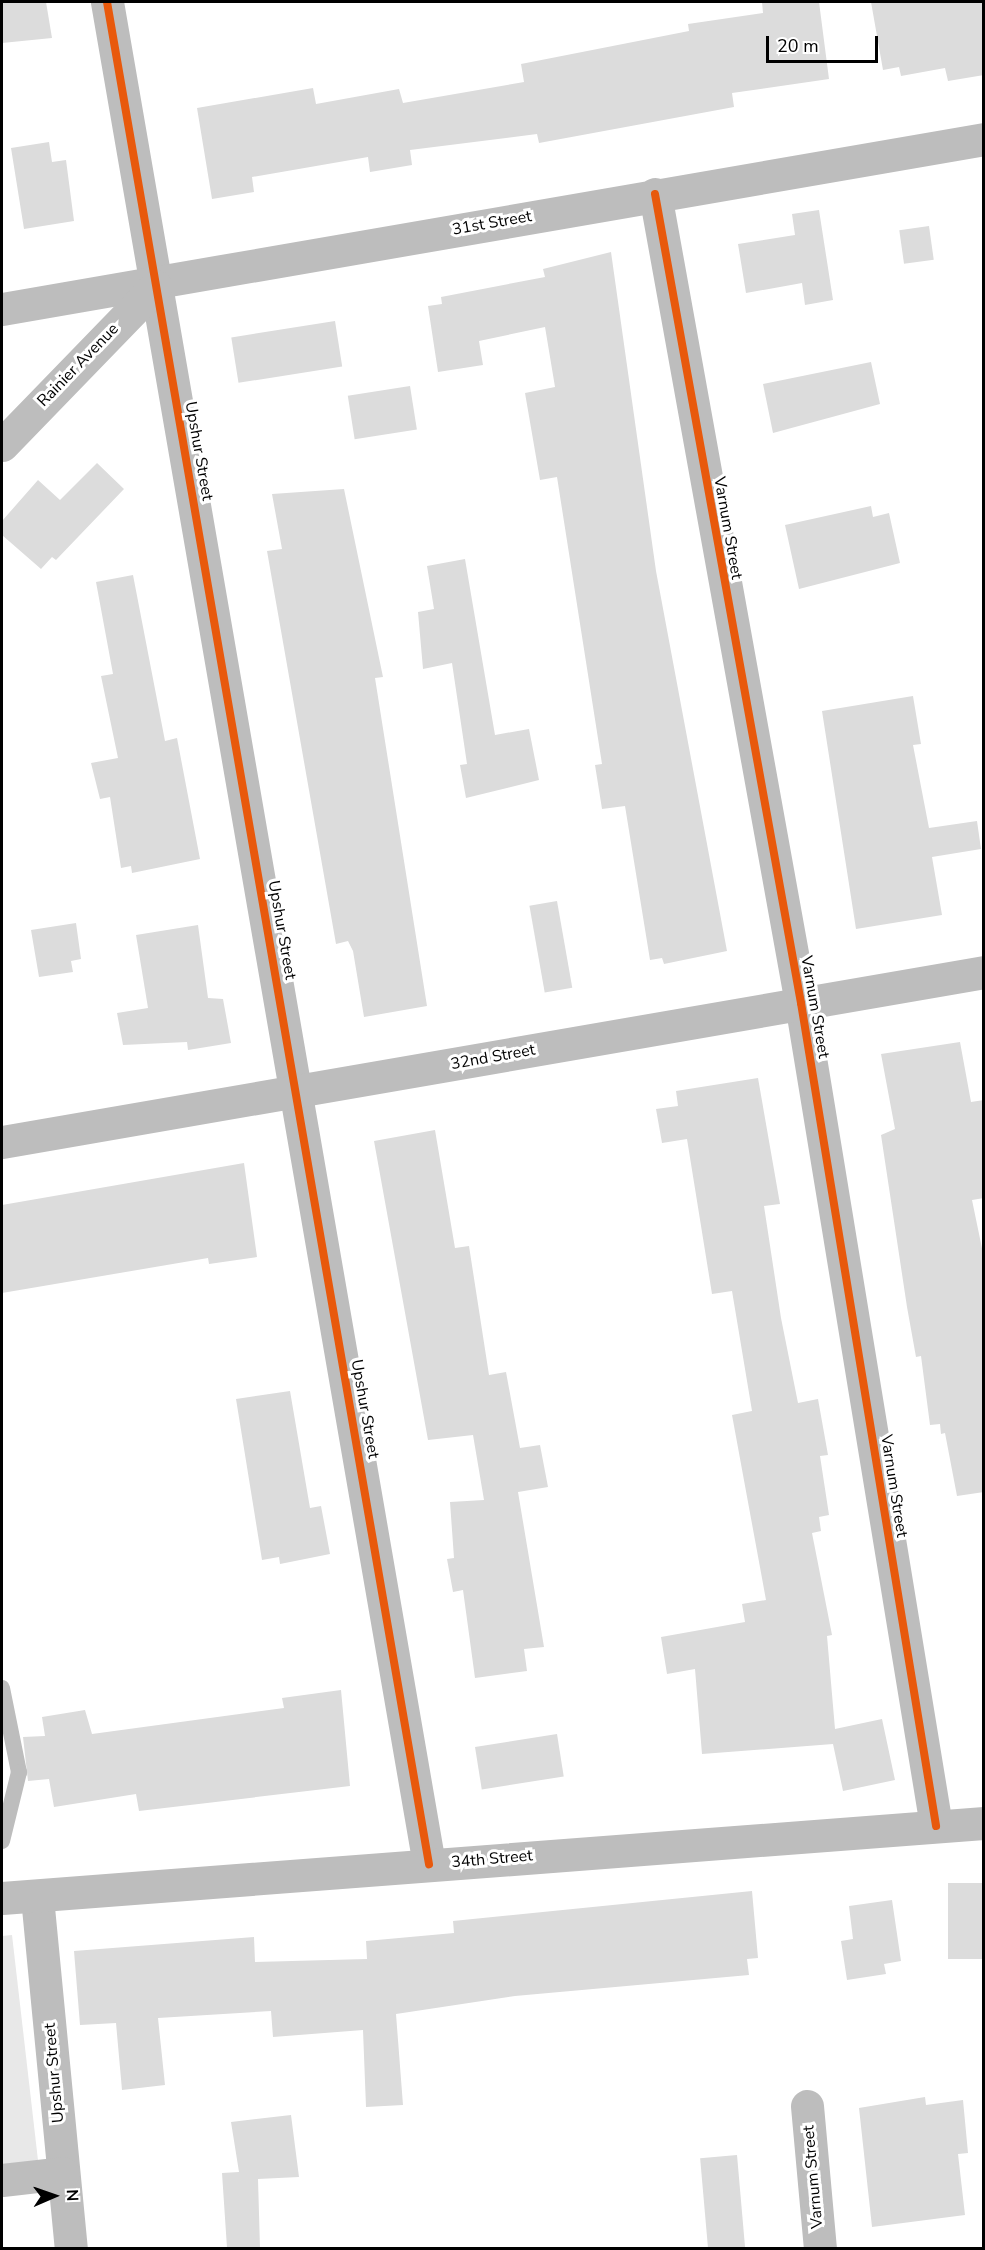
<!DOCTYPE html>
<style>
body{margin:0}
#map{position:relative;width:985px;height:2250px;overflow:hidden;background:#fff;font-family:"Nunito Sans",sans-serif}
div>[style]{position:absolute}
.green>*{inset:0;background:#e8e8e8}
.building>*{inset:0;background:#dcdcdc;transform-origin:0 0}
.service>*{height:16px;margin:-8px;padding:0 8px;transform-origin:8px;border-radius:8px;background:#bdbdbd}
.minor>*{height:33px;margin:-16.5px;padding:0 16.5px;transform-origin:16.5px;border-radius:16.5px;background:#bdbdbd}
.tertiary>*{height:33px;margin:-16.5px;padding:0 16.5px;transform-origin:16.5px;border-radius:16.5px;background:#bdbdbd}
.cycleway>*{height:8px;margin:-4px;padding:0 4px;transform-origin:4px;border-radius:4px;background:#e8590c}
span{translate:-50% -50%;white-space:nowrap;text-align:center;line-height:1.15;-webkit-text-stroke:6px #fff;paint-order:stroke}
.street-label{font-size:16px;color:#000}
.frame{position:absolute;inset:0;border:3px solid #000;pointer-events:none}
.north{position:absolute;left:24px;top:2166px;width:60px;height:60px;-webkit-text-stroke:4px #fff;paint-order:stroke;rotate:88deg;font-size:16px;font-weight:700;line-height:24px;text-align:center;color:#000}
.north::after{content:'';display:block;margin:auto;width:21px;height:27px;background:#000;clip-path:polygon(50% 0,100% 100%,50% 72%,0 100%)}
.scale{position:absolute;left:766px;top:36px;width:112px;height:27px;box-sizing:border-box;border:3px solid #000;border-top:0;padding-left:8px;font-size:18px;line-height:21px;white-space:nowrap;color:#000;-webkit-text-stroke:4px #fff;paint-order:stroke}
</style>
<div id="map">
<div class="green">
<div style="clip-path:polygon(12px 1935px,39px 2169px,2px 2171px,2px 1936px)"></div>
</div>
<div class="building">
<div style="clip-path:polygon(2px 2px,46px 2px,52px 38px,2px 43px)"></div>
<div style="clip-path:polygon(762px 2px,819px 2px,829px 79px,732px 93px,734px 107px,539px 143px,537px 134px,410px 150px,412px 165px,370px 172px,368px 157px,252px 177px,254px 192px,212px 199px,197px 108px,313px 88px,316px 104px,399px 89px,403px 103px,524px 82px,521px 64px,689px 31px,688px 24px,763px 13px)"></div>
<div style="clip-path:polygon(871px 2px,984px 2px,984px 75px,948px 81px,945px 68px,901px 76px,899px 67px,883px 70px)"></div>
<div style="clip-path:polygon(49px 142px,52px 162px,66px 160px,74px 221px,24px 229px,11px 148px)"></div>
<div style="clip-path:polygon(819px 210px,833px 300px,805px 305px,802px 283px,746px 293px,738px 244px,795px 235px,792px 214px)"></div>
<div style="left:929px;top:226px;width:34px;height:30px;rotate:82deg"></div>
<div style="clip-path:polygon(611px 252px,656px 571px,727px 951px,664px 964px,662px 958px,650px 960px,625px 806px,602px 809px,595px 765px,602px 764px,557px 477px,540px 480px,525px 393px,555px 387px,545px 327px,479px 341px,483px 365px,438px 372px,428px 306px,442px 304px,441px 297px,545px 277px,543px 269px)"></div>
<div style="left:335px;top:321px;width:46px;height:105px;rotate:81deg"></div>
<div style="clip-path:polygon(871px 362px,880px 404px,773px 433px,763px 384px)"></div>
<div style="left:410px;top:386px;width:44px;height:63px;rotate:81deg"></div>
<div style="clip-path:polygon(97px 463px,124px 489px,56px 560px,52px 557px,41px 569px,2px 535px,2px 521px,38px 480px,60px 500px)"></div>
<div style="clip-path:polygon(344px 489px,383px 677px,375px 678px,427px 1006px,364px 1017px,353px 951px,348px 941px,336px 944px,267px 551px,282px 549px,272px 494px)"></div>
<div style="clip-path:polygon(871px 506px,873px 517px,889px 513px,900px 563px,799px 589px,785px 525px)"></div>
<div style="clip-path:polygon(465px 559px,495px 735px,529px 729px,539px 780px,466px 798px,460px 765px,467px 764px,452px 663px,423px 669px,418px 612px,434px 609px,427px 566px)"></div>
<div style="clip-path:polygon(133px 575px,165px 741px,177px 738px,200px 859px,132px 873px,131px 866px,121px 868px,110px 797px,100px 799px,91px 763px,118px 758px,101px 676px,113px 674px,96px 582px)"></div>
<div style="clip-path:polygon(913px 696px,921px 744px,913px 745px,929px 828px,977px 821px,981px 849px,932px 857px,942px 915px,856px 929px,822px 711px)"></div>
<div style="left:557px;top:901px;width:88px;height:28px;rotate:80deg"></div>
<div style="clip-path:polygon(76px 923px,81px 959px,71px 961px,73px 972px,39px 977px,31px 930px)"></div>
<div style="clip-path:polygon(198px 925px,208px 998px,223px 999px,231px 1043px,188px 1050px,187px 1042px,123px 1045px,117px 1013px,148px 1008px,136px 935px)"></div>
<div style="clip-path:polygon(960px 1042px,971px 1102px,984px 1100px,984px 1198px,972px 1200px,984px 1258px,984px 1492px,957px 1496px,945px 1433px,941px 1434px,940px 1424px,930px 1425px,921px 1356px,916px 1357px,907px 1307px,881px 1135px,895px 1129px,881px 1054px)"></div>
<div style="clip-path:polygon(758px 1078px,780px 1204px,764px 1206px,781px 1318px,798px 1403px,818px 1399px,828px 1455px,820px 1456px,829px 1515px,819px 1517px,821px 1531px,812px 1533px,832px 1635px,827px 1636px,835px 1729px,882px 1719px,895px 1780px,843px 1791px,833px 1744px,702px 1754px,695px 1669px,667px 1674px,661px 1637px,745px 1622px,742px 1604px,766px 1600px,732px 1415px,752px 1411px,732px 1291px,712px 1294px,687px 1139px,662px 1143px,656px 1109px,678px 1106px,676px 1091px)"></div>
<div style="clip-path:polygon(435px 1130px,455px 1248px,469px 1246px,489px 1375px,506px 1372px,520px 1448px,540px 1445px,548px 1487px,518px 1492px,544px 1647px,524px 1649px,527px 1671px,475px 1678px,463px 1590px,453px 1592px,447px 1559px,454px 1558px,450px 1502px,484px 1500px,473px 1435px,428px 1440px,374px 1141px)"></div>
<div style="clip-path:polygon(244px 1163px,257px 1257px,209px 1264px,208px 1258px,2px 1293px,2px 1205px)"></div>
<div style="clip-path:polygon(290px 1391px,310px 1508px,321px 1506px,330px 1554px,280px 1564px,279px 1557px,262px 1560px,236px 1399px)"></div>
<div style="clip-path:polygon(341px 1690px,350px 1786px,139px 1811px,136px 1794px,54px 1807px,49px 1779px,28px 1781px,23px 1737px,45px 1736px,42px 1717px,85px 1710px,92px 1734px,284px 1708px,282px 1698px)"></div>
<div style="left:557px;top:1734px;width:43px;height:83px;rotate:81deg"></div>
<div style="left:984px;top:1883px;width:76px;height:36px;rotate:90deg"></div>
<div style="clip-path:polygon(752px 1891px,758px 1958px,747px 1959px,749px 1975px,515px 1996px,396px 2014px,403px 2105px,366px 2107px,363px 2030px,273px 2037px,271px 2011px,158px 2018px,165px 2085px,122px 2090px,116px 2023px,80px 2025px,74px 1951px,254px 1937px,255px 1962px,367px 1959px,366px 1941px,454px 1933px,453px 1921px)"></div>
<div style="clip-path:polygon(892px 1900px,901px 1961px,884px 1964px,886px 1974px,847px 1980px,841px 1941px,853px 1939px,849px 1906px)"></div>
<div style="clip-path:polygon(925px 2097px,926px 2105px,963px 2100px,968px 2153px,958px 2154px,965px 2215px,872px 2227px,859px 2108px)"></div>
<div style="clip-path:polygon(291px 2115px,299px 2177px,258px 2179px,260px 2248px,227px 2248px,222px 2173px,239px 2172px,231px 2122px)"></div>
<div style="left:737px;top:2155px;width:93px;height:37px;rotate:85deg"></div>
</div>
<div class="service">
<div style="left:2px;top:1688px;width:86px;rotate:78.6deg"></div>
<div style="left:19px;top:1772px;width:71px;rotate:103.8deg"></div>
</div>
<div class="minor">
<div style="left:107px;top:2px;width:1890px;rotate:80.19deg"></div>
<div style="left:655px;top:194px;width:822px;rotate:79.77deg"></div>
<div style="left:801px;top:1003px;width:834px;rotate:80.68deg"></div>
<div style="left:2px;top:309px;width:997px;rotate:-9.82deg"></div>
<div style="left:2px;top:445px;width:221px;rotate:-45.9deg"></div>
<div style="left:2px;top:1142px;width:997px;rotate:-9.82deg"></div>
<div style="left:37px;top:1897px;width:353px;rotate:84.5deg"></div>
<div style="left:807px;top:2106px;width:143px;rotate:84.8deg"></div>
<div style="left:2px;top:2180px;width:61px;rotate:-6.5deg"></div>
</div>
<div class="tertiary">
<div style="left:2px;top:1898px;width:985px;rotate:-4.37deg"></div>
</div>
<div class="cycleway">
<div style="left:107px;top:2px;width:1890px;rotate:80.19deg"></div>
<div style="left:655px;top:194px;width:822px;rotate:79.77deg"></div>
<div style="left:801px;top:1003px;width:834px;rotate:80.68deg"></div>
</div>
<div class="street-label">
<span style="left:492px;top:223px;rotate:-10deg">31st Street</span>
<span style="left:78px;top:365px;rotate:-46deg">Rainier Avenue</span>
<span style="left:199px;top:451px;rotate:80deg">Upshur Street</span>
<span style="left:728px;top:528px;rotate:80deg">Varnum Street</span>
<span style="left:282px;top:930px;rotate:80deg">Upshur Street</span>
<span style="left:815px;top:1007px;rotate:80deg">Varnum Street</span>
<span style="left:493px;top:1057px;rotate:-10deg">32nd Street</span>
<span style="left:365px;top:1409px;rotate:80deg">Upshur Street</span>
<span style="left:894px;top:1486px;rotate:81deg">Varnum Street</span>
<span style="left:492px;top:1859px;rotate:-5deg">34th Street</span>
<span style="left:54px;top:2073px;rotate:-95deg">Upshur Street</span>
<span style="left:813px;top:2177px;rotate:-95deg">Varnum Street</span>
</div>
<div class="frame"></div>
<div class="north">N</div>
<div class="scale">20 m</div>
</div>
